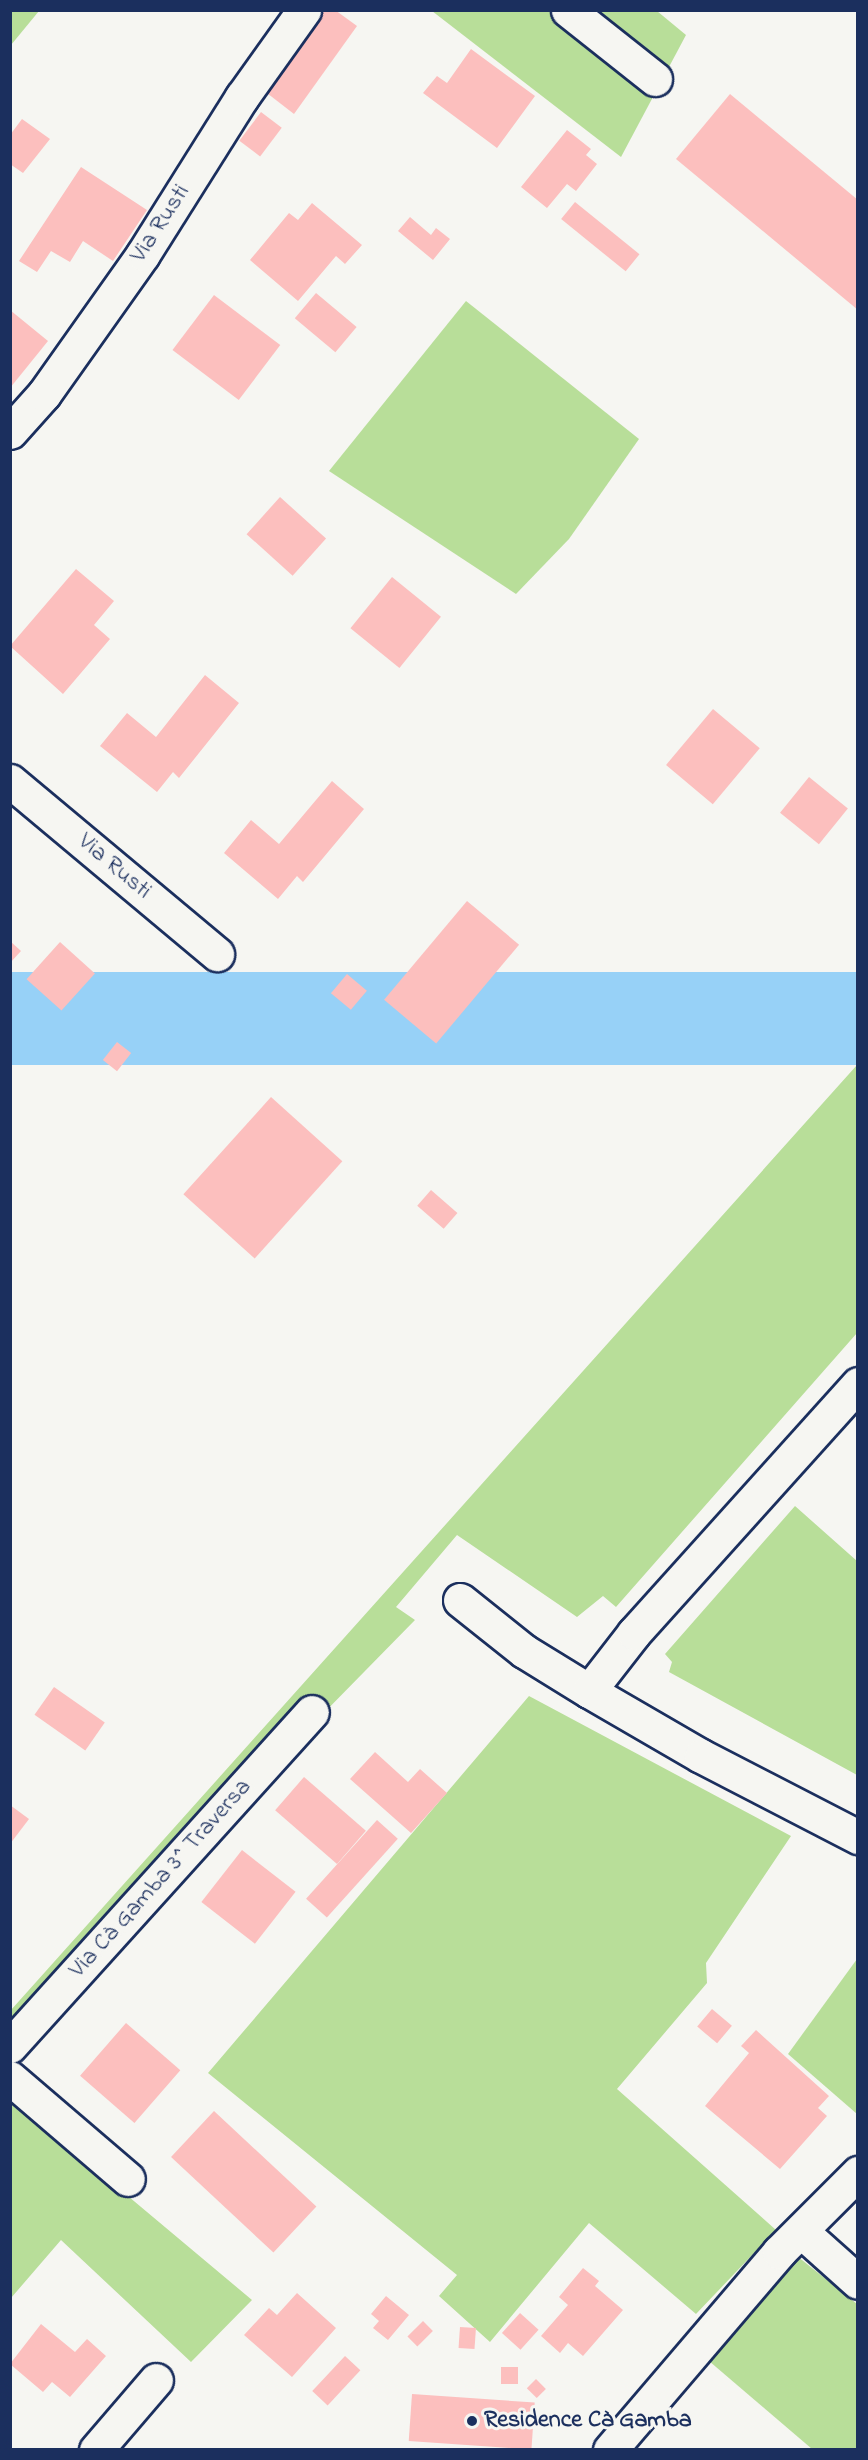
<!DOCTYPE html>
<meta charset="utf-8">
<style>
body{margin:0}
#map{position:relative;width:868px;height:2460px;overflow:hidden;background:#f6f6f2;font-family:"Indie Flower",sans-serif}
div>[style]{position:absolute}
.green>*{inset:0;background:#b8de99}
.water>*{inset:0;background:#97d1f7;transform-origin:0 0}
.building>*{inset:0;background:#fcbfbe;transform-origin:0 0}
.roads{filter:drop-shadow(2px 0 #1b2f5e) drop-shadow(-2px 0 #1b2f5e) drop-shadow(0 2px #1b2f5e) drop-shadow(0 -2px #1b2f5e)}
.minor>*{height:33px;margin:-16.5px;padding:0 16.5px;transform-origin:16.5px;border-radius:16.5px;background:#f6f6f2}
.dots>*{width:16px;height:16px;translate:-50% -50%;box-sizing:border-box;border:3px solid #f6f6f2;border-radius:50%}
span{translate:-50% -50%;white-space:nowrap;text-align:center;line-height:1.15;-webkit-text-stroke:6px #f6f6f2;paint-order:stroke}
.street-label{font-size:24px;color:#1b2f5e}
.poi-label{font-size:24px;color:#1b2f5e;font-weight:700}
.left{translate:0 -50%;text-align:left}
.frame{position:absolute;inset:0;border:12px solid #1b2f5e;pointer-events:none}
</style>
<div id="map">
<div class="green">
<div style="clip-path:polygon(11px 10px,39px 11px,11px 45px,10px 11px)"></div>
<div style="clip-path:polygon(432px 11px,657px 11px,686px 35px,621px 157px)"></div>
<div style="clip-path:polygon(466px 301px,639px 439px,569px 539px,516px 594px,329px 471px)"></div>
<div style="clip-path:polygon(857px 1065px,857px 1333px,616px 1607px,603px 1596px,577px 1617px,457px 1535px,396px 1607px,415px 1620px,11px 2032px,11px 2010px)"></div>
<div style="clip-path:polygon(795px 1506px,857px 1561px,857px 1775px,669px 1672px,672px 1662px,665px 1654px)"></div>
<div style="clip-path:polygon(529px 1696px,791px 1836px,706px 1963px,707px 1983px,617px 2089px,776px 2230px,696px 2314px,589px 2223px,490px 2342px,439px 2296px,457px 2275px,208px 2073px)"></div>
<div style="clip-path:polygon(857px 1959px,857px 2114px,788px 2054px)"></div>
<div style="clip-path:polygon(11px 2098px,252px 2300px,191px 2362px,61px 2240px,11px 2298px)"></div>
<div style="clip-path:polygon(797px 2256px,857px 2304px,857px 2449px,812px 2449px,709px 2361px)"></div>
</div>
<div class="water">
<div style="left:857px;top:972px;width:93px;height:1271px;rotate:90deg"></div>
</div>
<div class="building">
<div style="clip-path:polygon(320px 10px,335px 10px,357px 26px,294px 114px,263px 90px)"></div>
<div style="clip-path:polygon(471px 49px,535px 96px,497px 148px,423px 93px,437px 76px,447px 83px)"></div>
<div style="clip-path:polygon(730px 94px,858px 200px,858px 310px,676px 159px)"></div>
<div style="left:261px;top:112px;width:26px;height:36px;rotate:37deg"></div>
<div style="clip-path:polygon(22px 119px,50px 139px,23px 173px,10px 164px,10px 135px)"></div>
<div style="clip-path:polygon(567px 130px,591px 149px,586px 155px,597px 164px,576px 191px,567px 184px,547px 208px,521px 187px)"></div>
<div style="clip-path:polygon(81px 167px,147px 210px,113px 261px,83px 241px,70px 262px,51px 251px,37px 272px,19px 261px)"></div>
<div style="left:575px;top:202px;width:83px;height:22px;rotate:39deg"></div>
<div style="clip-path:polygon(312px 203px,362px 245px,345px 264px,336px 256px,298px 301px,250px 260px,289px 213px,298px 220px)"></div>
<div style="clip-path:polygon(410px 217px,431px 235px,436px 228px,450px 239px,433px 260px,398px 231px)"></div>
<div style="left:316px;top:293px;width:53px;height:33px;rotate:40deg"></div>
<div style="left:214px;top:295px;width:83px;height:69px;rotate:37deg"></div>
<div style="clip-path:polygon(10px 310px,48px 341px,10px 388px)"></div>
<div style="left:280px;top:497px;width:62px;height:50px;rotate:42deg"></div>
<div style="clip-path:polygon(76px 569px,114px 601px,94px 625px,110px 639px,63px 694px,10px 646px)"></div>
<div style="left:392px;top:577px;width:63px;height:66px;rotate:39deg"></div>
<div style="clip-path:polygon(205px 675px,239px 703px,179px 778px,173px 772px,157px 792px,100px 746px,127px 713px,156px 737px)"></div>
<div style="left:713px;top:709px;width:61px;height:73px;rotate:40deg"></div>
<div style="left:809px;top:777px;width:50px;height:46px;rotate:39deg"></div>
<div style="clip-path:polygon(332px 781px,364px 809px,303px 882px,297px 876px,278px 899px,224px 853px,251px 820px,279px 844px)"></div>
<div style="left:467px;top:901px;width:68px;height:129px;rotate:40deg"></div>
<div style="clip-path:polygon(10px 941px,21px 951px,10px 963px)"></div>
<div style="left:60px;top:942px;width:47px;height:50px;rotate:42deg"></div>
<div style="left:347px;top:974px;width:26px;height:25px;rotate:40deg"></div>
<div style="left:117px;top:1042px;width:18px;height:23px;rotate:38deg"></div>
<div style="left:271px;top:1097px;width:96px;height:131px;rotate:42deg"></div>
<div style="left:431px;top:1190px;width:35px;height:21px;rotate:41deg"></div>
<div style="left:54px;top:1687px;width:62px;height:34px;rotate:35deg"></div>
<div style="clip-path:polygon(375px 1752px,408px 1782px,420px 1769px,447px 1793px,411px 1833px,350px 1779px)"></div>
<div style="left:304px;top:1777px;width:82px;height:44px;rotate:41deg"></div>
<div style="clip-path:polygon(10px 1805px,29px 1819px,10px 1844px)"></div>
<div style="left:377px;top:1820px;width:28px;height:106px;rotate:42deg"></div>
<div style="left:242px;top:1850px;width:68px;height:66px;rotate:38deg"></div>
<div style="left:712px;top:2009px;width:26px;height:23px;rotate:40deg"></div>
<div style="left:126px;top:2023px;width:72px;height:70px;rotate:41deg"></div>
<div style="clip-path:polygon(756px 2030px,829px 2096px,818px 2108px,827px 2116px,780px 2169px,705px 2106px,749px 2053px,741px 2046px)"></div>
<div style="left:214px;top:2111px;width:140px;height:63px;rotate:43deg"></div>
<div style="clip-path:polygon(583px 2268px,599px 2281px,595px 2286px,623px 2310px,583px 2356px,568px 2343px,560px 2353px,541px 2336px,568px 2305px,559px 2297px)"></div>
<div style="clip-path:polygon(297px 2293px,336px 2328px,292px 2377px,244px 2335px,269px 2308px,277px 2315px)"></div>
<div style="clip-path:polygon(386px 2296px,409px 2315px,388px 2340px,373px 2328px,379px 2321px,371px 2314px)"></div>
<div style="left:520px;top:2313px;width:25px;height:27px;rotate:42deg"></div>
<div style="left:423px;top:2321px;width:14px;height:22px;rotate:45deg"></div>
<div style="clip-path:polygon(41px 2324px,75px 2352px,87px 2339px,106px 2356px,70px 2397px,52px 2382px,43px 2392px,10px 2364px)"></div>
<div style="left:460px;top:2327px;width:16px;height:21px;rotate:4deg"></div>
<div style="left:345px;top:2356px;width:21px;height:48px;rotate:43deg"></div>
<div style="left:501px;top:2367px;width:17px;height:17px"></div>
<div style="left:536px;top:2379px;width:14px;height:13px;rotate:45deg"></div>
<div style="left:412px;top:2394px;width:123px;height:47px;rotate:4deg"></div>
</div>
<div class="roads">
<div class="minor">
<div style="left:568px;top:10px;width:111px;rotate:38.4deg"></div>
<div style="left:10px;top:432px;width:51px;rotate:-48.2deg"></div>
<div style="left:44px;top:394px;width:171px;rotate:-54.7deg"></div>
<div style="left:143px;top:254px;width:186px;rotate:-57.8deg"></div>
<div style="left:242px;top:97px;width:107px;rotate:-54.5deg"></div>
<div style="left:10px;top:781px;width:270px;rotate:39.9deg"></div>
<div style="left:460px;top:1600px;width:82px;rotate:38.6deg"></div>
<div style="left:524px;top:1651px;width:76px;rotate:31.6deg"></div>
<div style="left:589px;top:1691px;width:129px;rotate:30.1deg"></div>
<div style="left:701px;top:1756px;width:177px;rotate:27.3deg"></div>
<div style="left:589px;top:1691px;width:73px;rotate:-52.2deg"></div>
<div style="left:634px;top:1633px;width:335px;rotate:-48deg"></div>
<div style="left:10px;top:2046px;width:450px;rotate:-47.9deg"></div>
<div style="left:10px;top:2078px;width:155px;rotate:40.6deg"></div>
<div style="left:801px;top:2231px;width:76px;rotate:41.8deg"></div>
<div style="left:96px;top:2450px;width:92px;rotate:-49.4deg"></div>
<div style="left:610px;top:2450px;width:260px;rotate:-49.5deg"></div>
<div style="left:779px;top:2252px;width:112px;rotate:-45deg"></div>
</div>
</div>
<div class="dots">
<div style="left:472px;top:2421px;background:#1b2f5e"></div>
</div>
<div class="street-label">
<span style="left:161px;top:224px;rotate:-57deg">Via Rusti</span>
<span style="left:114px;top:867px;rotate:40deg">Via Rusti</span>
<span style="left:161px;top:1879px;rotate:-48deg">Via Cà Gamba 3^ Traversa</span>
</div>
<div class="poi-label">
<span class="left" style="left:484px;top:2421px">Residence Cà Gamba</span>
</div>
<div class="frame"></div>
</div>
